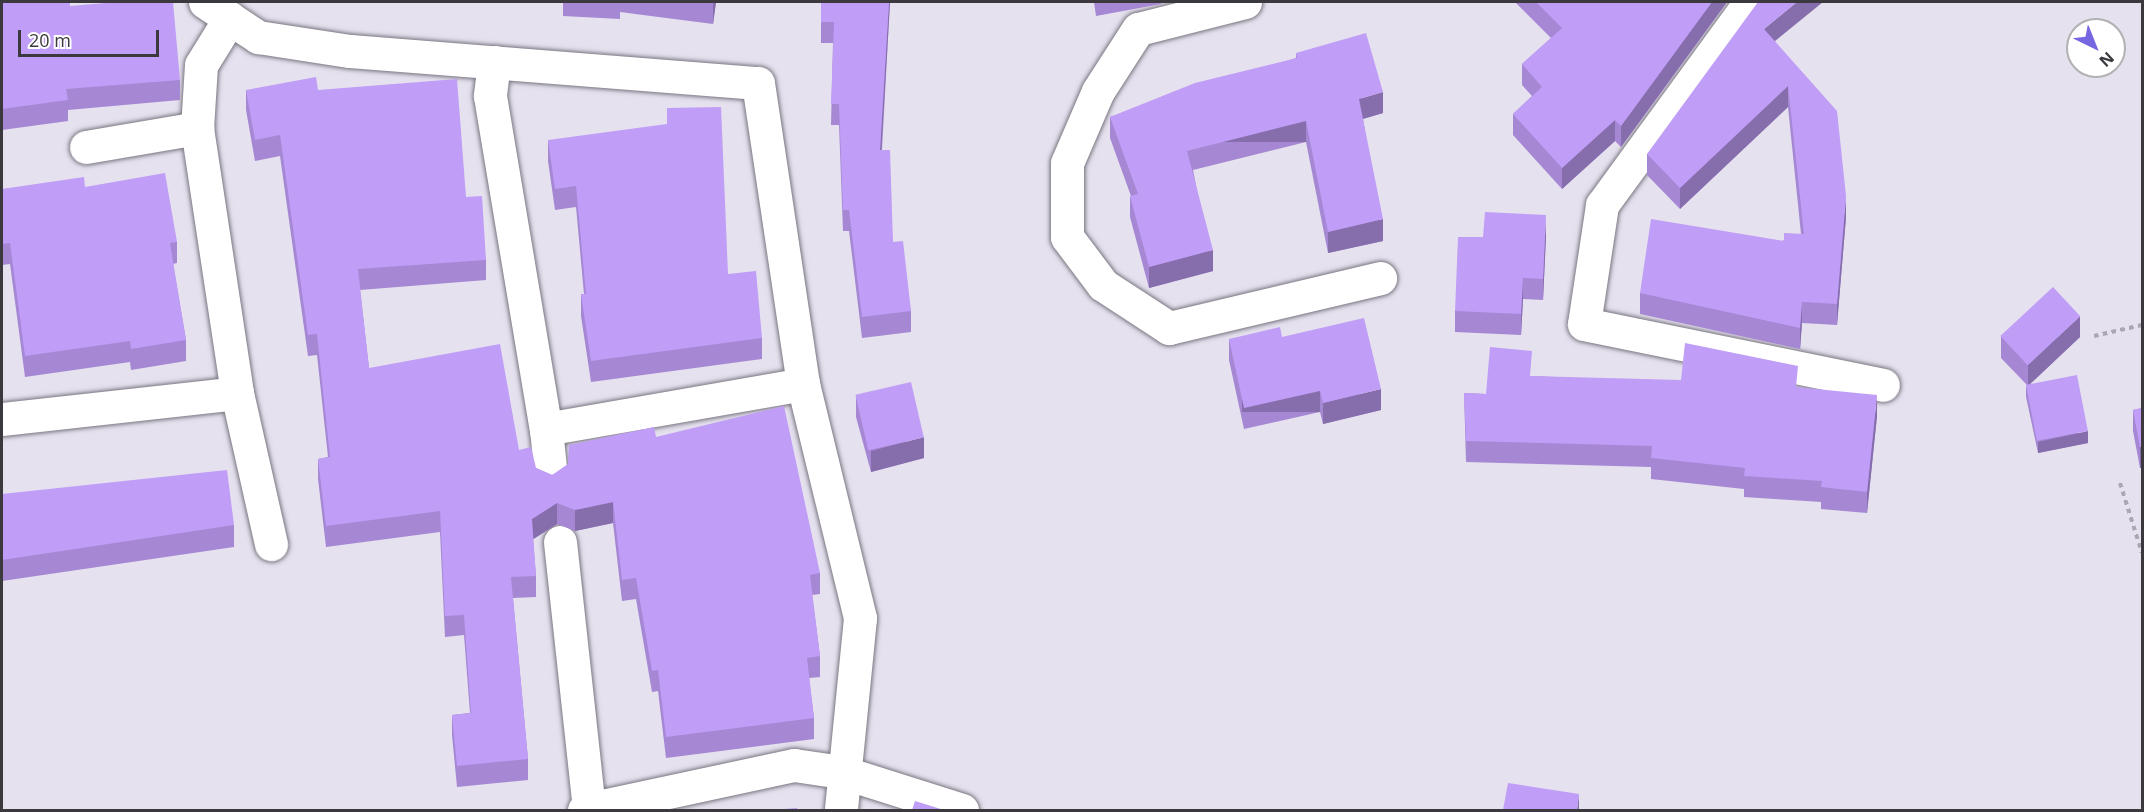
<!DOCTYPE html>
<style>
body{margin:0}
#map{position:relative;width:2144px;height:812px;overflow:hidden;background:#e5e1ee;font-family:"Open Sans",sans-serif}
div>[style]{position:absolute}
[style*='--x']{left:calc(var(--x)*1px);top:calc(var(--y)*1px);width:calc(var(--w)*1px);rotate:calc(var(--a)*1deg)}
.path>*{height:4px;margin-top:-2px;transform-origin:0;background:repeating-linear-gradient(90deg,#aaa7b1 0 4.5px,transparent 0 9px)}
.roads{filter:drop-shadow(0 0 2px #7a7681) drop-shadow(0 0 2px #7a7681)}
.street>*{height:33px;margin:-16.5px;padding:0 16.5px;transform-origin:16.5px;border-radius:16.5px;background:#fff}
.wall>*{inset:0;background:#a587d4}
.shaded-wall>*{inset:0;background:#866eac;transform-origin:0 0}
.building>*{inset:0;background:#c09df6;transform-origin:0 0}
span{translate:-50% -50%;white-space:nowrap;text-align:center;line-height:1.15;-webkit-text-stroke:5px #fff;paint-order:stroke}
.frame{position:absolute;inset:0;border:3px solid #3b393e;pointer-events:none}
.north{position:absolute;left:2066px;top:18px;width:60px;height:60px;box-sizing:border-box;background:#fff;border:2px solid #b1b0b2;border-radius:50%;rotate:137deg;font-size:16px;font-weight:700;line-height:24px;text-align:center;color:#3b393e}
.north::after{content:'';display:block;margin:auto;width:21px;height:27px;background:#7666e1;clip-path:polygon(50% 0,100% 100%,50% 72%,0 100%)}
.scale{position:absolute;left:18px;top:30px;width:141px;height:27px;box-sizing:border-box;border:3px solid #3b393e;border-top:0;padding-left:8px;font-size:18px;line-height:21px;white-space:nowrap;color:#3b393e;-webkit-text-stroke:4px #fff;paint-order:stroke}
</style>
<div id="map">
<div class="path">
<div style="--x:2094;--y:336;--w:49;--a:-12.9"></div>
<div style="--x:2120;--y:483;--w:73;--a:72.6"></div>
</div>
<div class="roads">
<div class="street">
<div style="--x:205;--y:2;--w:64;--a:33.4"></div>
<div style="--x:258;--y:37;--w:93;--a:8.7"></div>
<div style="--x:350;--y:51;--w:409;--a:4.5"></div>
<div style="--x:758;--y:83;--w:304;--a:81.5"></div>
<div style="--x:803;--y:384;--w:241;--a:76.3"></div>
<div style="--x:860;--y:618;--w:193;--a:95.7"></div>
<div style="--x:1245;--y:2;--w:110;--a:165.8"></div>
<div style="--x:1138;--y:29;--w:74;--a:122.8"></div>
<div style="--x:1098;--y:91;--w:78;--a:113.3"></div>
<div style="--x:1067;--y:163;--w:74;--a:90"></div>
<div style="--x:1067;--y:237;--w:60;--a:53.1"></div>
<div style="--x:1103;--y:285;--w:79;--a:33.1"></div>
<div style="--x:1169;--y:328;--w:217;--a:-13.3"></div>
<div style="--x:1750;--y:2;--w:251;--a:126.1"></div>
<div style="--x:1602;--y:205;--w:120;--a:98.6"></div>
<div style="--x:1584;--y:324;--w:305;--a:11.5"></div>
<div style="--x:230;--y:18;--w:55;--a:121.7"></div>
<div style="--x:201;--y:65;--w:63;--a:93.6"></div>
<div style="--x:197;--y:128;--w:268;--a:81.4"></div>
<div style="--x:237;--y:393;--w:155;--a:77.3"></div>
<div style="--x:494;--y:62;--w:34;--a:97"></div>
<div style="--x:490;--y:96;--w:338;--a:80.5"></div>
<div style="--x:546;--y:429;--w:261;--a:-9.9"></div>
<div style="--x:86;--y:147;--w:113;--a:-9.7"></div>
<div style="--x:2;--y:419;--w:236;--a:-6.3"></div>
<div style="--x:546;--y:429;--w:48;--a:84.1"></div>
<div style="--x:560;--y:542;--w:269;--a:83.8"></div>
<div style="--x:584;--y:810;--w:215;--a:-12.1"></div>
<div style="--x:794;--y:765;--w:49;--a:8.3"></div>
<div style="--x:842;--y:772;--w:126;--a:17.6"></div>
</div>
</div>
<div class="wall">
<div style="clip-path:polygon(2px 2px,70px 6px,180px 80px,180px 100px,68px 110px,68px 121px,2px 130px)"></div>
<div style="clip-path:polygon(563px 2px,716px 2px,713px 24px,620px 12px,620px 19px,563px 16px)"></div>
<div style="clip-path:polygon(821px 2px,890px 2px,882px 150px,893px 242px,911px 311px,911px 332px,862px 338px,849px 231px,843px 231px,839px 125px,831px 125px,833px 43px,821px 43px)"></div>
<div style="clip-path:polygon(1094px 2px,1161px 2px,1161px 4px,1096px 16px)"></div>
<div style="clip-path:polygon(1515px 2px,1727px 2px,1621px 147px,1615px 141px,1562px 189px,1513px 135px,1513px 114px,1532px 96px,1522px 85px,1522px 64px,1551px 38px)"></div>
<div style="clip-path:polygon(1775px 41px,1846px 217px,1837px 325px,1802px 323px,1800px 349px,1640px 314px,1640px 293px,1801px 234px,1788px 107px,1680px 209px,1647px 175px,1647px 154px)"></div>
<div style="clip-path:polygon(1296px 53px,1383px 113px,1363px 119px,1383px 241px,1328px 253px,1306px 142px,1193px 170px,1213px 271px,1149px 288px,1130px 217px,1130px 196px,1131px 196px,1110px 138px,1110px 117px,1296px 58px)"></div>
<div style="clip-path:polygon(246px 90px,318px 90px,466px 197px,486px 260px,486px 280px,360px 290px,369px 368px,519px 450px,536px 468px,552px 475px,656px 437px,820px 573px,820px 594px,812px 595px,820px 656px,820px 677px,809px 678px,814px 718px,814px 739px,666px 758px,658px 691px,652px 692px,636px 599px,622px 601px,613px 523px,575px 531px,557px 524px,533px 539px,536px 576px,536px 597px,513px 598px,528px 759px,528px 780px,457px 787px,452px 735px,452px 715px,470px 713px,464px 635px,445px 637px,440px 532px,326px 547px,318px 479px,318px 459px,328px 457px,317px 355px,308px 356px,280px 156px,255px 161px,246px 110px)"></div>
<div style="clip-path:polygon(548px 140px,728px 274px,762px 338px,762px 359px,591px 382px,581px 316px,581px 294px,584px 294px,576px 207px,555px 210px,548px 161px)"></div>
<div style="clip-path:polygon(85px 187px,177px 242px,177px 263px,173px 264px,186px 340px,186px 361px,131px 370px,130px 362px,25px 377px,10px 264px,2px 265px,2px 189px)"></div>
<div style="clip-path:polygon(1546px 236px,1543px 300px,1523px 299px,1521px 335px,1455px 332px,1455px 311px,1483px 237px)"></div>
<div style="clip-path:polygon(1282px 337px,1381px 410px,1323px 424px,1320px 412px,1244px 429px,1229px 360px,1229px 339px)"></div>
<div style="clip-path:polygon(2001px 337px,2080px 337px,2029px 385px,2088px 443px,2038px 453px,2026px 397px,2026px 385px,2027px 385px,2001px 358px)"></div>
<div style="clip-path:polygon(1532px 376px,1798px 388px,1877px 416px,1867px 513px,1821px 509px,1821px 502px,1744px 497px,1744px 489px,1651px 479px,1651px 467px,1466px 462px,1464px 393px,1486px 394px)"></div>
<div style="clip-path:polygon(856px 396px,924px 458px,871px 472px,856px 417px)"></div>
<div style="clip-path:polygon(2142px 408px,2140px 468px,2133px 431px,2133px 410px)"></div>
<div style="clip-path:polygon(2px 494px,234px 525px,234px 547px,2px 581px)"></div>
</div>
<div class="shaded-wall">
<div style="clip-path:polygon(713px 2px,716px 2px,713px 24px)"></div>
<div style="clip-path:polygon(889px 2px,890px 2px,880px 171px,880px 150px)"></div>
<div style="clip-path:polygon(1712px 2px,1727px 2px,1621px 147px,1621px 126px)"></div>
<div style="clip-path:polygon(1797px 2px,1823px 2px,1764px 50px,1764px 29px)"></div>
<div style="clip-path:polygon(1788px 86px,1788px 107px,1680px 209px,1680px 188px)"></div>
<div style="clip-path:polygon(1383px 92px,1383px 113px,1359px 120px,1359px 99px)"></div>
<div style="clip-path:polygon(1615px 120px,1615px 141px,1562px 189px,1562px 168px)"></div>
<div style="left:1306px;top:121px;width:21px;height:123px;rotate:90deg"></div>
<div style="clip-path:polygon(1846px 196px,1846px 217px,1837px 325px,1837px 304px)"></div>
<div style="clip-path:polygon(1546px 215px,1546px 236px,1543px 300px,1543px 279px)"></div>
<div style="clip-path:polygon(1383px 219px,1383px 241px,1328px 253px,1328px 232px)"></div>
<div style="clip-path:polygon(1213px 250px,1213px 271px,1149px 288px,1149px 267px)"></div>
<div style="clip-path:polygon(1523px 278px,1523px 299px,1521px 335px,1521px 314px)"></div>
<div style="clip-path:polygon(1802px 302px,1802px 323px,1800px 349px,1800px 328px)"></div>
<div style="clip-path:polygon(2080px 316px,2080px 337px,2028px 386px,2028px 365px)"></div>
<div style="clip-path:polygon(1381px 389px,1381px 410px,1323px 424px,1323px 403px)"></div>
<div style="left:1320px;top:391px;width:21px;height:78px;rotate:90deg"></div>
<div style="clip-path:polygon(1877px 395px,1877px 416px,1867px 513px,1867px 492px)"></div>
<div style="clip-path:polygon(2088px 431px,2088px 443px,2038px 453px,2038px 442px)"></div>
<div style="clip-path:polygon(924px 437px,924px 458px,871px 472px,871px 451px)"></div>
<div style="left:2140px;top:447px;width:2px;height:21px"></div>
<div style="clip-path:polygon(613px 502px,613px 523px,575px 531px,575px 510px)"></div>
<div style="clip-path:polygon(557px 503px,557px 524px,532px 540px,532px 519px)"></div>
<div style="clip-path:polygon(1579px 794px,1579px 810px,1577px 810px)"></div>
</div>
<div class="building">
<div style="clip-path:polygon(2px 2px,70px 2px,70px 6px,118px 2px,173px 2px,180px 80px,66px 89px,68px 100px,2px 109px)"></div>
<div style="clip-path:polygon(821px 2px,889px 2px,880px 150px,890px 150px,893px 242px,903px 241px,911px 311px,862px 317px,849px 210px,843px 210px,839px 104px,831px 104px,834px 22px,821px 22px)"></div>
<div style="clip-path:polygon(1536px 2px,1712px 2px,1621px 126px,1615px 120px,1562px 168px,1513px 114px,1542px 87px,1522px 64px,1562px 28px)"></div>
<div style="clip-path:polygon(1758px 2px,1797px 2px,1764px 29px,1837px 111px,1846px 196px,1837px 304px,1802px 302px,1800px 328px,1640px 293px,1651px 219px,1784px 241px,1784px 233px,1804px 234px,1788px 86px,1680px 188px,1647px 154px)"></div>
<div style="clip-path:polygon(1366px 33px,1383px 92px,1359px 99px,1383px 219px,1328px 232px,1306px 121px,1187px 151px,1213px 250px,1149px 267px,1130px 196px,1138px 194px,1110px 117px,1195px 83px,1297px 58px,1296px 53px)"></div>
<div style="clip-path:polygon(316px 77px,318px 90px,457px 79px,466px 197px,482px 196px,486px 260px,358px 269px,369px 368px,500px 344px,519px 450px,531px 447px,536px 468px,552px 475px,568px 464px,569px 445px,654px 427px,656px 437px,784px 406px,820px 573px,810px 575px,820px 656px,807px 658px,814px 718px,666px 737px,658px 670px,652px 671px,636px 578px,622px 580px,613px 502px,575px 510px,557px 503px,532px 519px,536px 576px,511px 577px,528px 759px,457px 766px,452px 715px,471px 713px,464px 615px,445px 616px,440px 511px,326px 526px,318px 459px,330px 457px,317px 334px,308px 335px,280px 135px,255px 140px,246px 90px)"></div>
<div style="clip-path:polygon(721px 107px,728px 274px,756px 271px,762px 338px,591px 361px,581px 294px,586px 294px,576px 186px,555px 189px,548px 140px,667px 124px,667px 108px)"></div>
<div style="clip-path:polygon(165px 173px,177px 242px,170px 243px,186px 340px,131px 349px,130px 341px,25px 356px,10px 243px,2px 244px,2px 189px,84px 177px,85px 187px)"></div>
<div style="clip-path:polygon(1485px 212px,1546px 215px,1543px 279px,1523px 278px,1521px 314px,1455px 311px,1458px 237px,1483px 237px)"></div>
<div style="left:2053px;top:287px;width:40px;height:72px;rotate:47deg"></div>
<div style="clip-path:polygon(1364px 318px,1381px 389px,1323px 403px,1320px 391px,1244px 408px,1229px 339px,1280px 327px,1282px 337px)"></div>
<div style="clip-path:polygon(1685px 343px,1798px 366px,1796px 387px,1877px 395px,1867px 492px,1821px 487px,1822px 481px,1744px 476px,1745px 468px,1651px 458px,1652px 446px,1466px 441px,1464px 393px,1486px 394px,1490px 347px,1532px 351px,1530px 376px,1681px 380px)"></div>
<div style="left:2077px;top:375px;width:57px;height:52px;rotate:79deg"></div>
<div style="left:911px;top:382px;width:57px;height:57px;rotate:77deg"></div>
<div style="clip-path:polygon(2142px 408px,2142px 447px,2140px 447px,2133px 410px)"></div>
<div style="clip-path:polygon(227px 470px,234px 525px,2px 560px,2px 494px)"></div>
<div style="clip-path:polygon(1508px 783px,1579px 794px,1577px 810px,1503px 810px)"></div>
<div style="clip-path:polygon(915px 801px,944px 810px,912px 810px)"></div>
<div style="clip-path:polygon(797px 808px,797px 810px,770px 810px)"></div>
</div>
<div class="frame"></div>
<div class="north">N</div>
<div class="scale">20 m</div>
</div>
